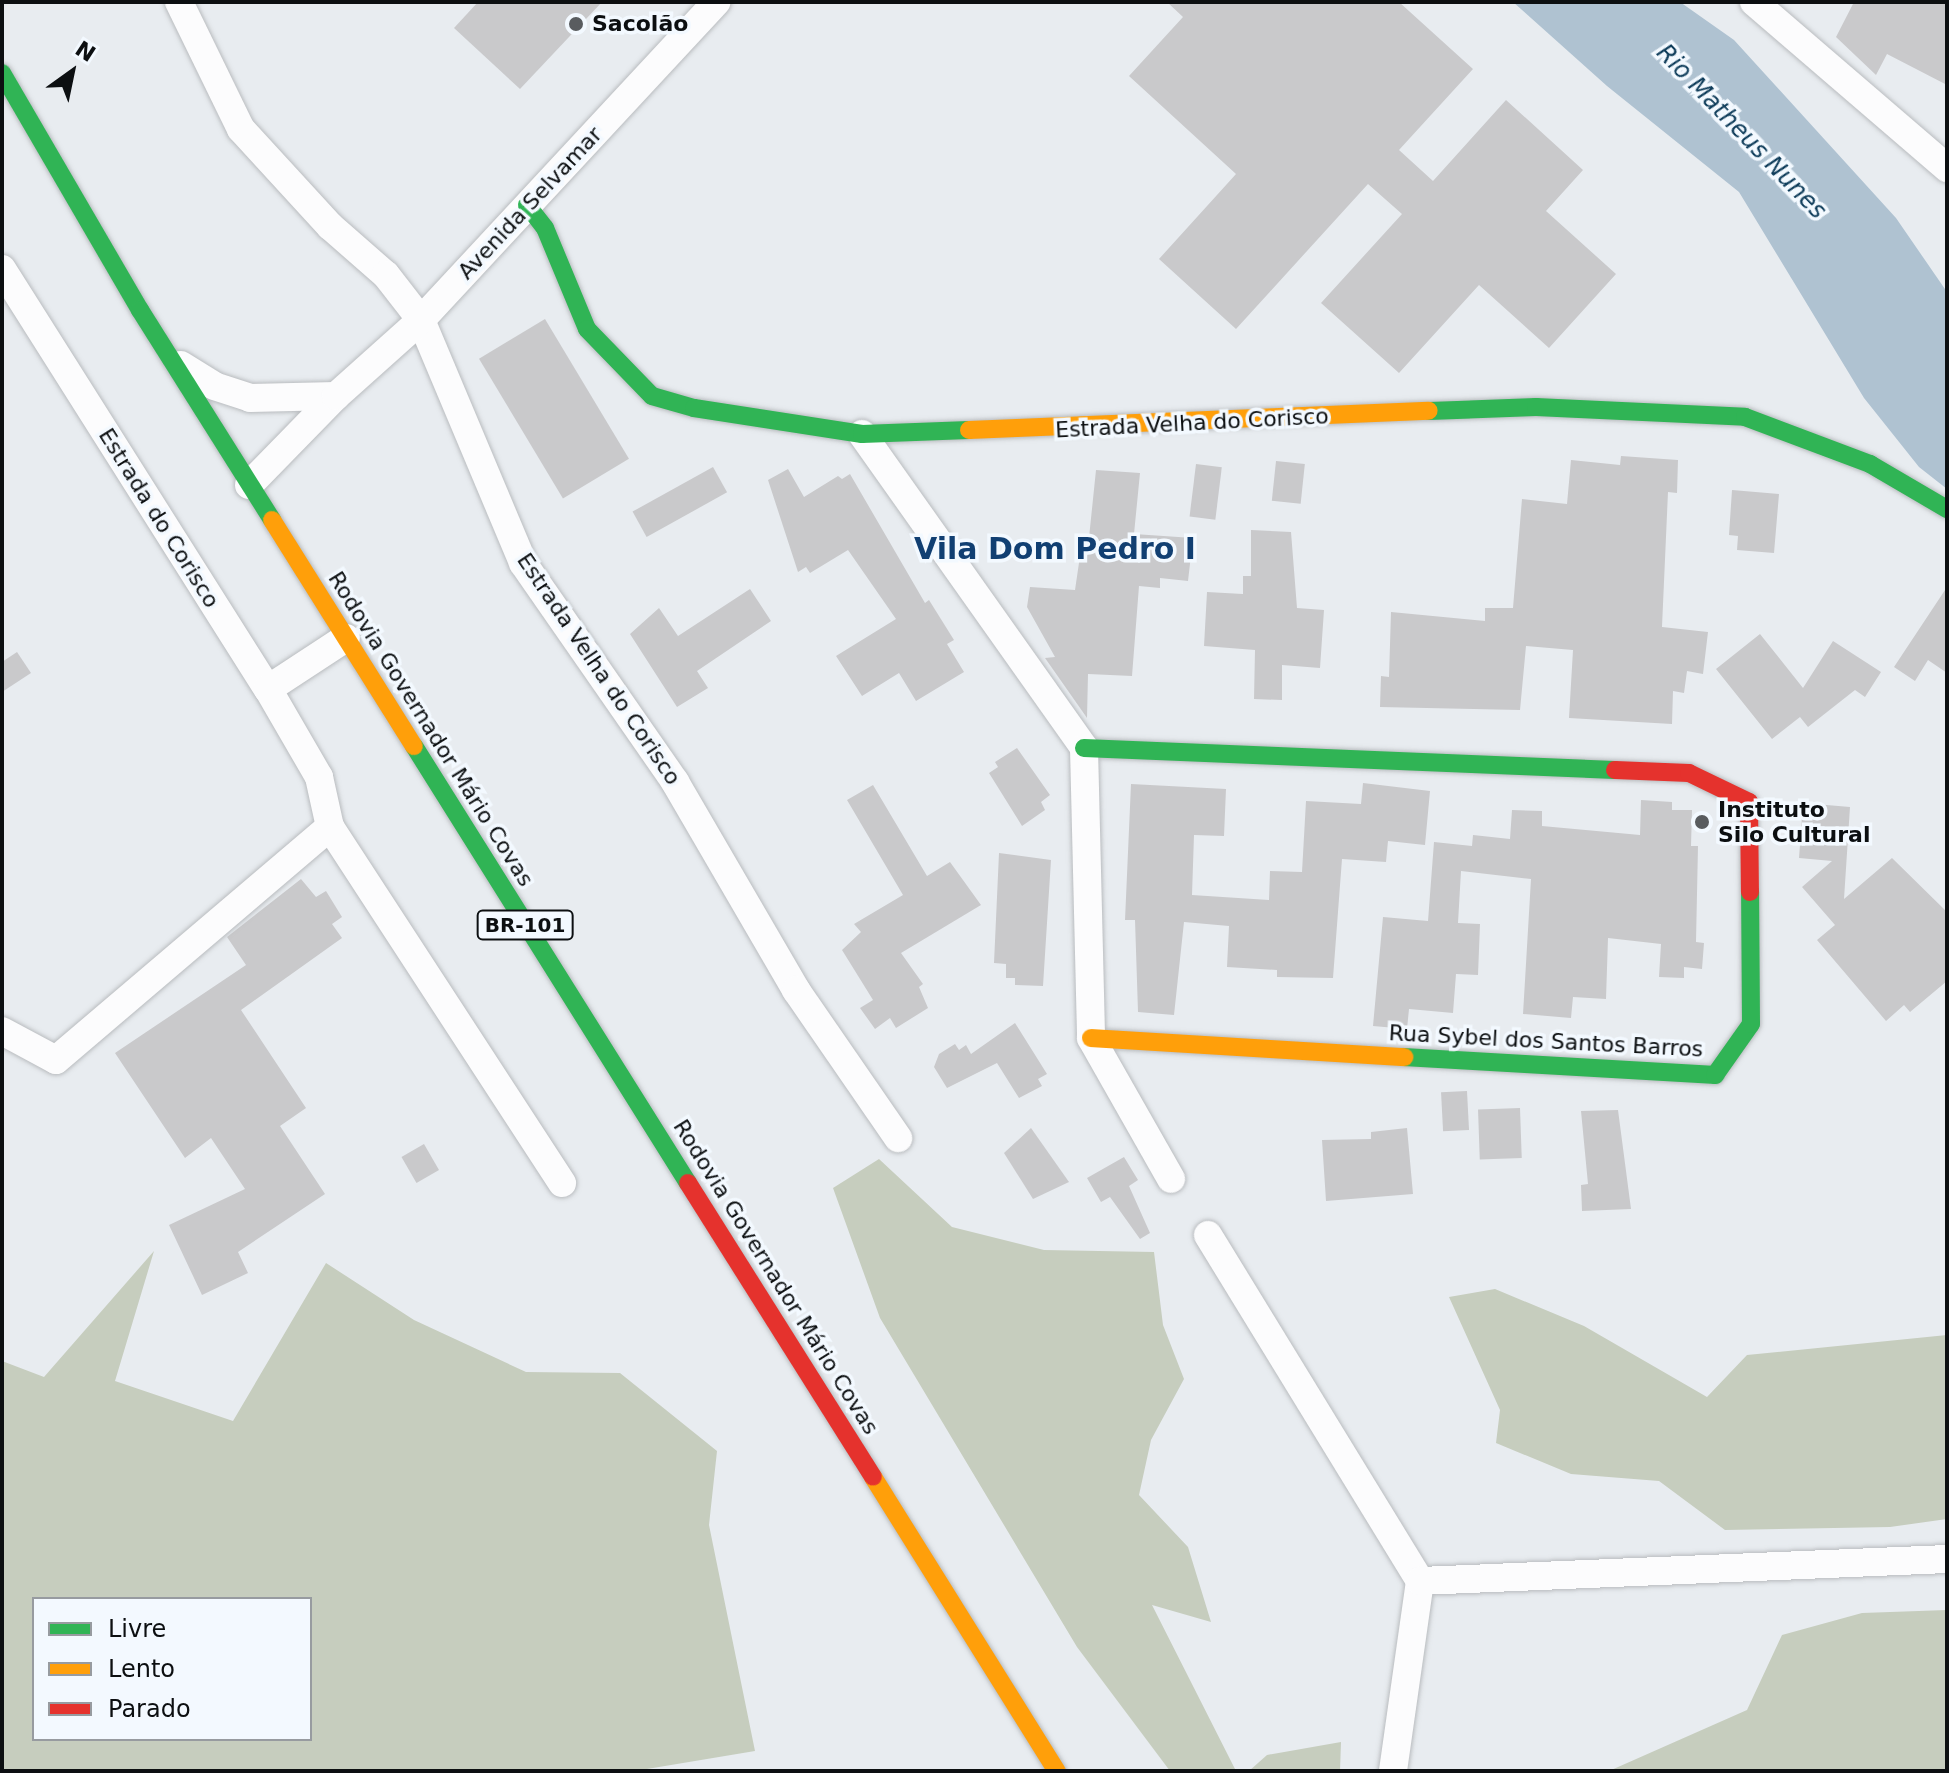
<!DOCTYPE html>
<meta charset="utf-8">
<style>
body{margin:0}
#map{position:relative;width:1949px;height:1773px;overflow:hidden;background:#e8ecf0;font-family:"DejaVu Sans",sans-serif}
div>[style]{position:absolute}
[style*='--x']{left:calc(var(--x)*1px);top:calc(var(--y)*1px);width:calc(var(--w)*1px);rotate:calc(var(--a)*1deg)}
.forest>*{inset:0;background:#c6cdbe}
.water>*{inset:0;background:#afc2d1}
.building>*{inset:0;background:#c9c9cb;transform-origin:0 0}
.roads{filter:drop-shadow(0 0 2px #b9bcbf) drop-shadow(0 0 2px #b9bcbf)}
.street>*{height:28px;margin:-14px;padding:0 14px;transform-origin:14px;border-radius:14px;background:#fcfcfd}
.fast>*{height:18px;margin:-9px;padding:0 9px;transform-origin:9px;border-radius:9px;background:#30b455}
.slow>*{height:18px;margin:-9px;padding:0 9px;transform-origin:9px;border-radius:9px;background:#ff9f0a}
.jam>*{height:18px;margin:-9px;padding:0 9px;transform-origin:9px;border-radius:9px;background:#e5322d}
.dots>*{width:22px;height:22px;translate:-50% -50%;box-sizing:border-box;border:4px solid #f3f9ff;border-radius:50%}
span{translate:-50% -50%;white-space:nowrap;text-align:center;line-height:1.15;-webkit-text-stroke:7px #f3f9ff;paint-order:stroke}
.shield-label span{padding:2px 6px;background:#f3f9ff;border:2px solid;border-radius:6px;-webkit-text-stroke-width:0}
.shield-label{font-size:20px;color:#0c0f11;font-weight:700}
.poi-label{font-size:22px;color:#0c0f11;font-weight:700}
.left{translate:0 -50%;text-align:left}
.street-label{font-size:22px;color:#0c0f11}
.water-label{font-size:24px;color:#0d3b59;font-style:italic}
.district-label{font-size:30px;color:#113f72;font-weight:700}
.frame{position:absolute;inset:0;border:4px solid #0c0f11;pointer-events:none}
.legend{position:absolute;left:32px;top:1597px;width:280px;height:144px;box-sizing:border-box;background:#f3f9ff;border:2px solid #979ba0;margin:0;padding:10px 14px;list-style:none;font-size:24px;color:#0c0f11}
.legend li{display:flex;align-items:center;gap:16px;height:40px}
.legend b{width:40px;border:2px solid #979ba0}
.north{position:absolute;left:32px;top:32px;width:80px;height:80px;-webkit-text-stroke:6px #f3f9ff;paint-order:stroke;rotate:33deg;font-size:22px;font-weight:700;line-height:32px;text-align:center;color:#0c0f11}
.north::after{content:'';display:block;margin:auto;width:28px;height:36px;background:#0c0f11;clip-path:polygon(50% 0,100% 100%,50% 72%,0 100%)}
</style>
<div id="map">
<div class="forest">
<div style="clip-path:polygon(879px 1159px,952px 1227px,1044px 1250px,1154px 1252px,1163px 1325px,1184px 1379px,1151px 1440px,1139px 1495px,1188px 1547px,1211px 1622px,1152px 1605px,1236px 1771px,1170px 1771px,1077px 1647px,880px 1318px,833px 1188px)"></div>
<div style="clip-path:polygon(evenodd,154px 1251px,115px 1381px,233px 1421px,326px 1263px,414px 1320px,526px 1372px,620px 1373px,717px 1451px,709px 1525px,755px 1751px,635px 1771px,2px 1771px,2px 1361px,44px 1377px,154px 1251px,34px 1599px,310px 1599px,310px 1739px,34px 1739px,34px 1599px)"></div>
<div style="clip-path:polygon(1495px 1289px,1584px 1326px,1707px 1397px,1747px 1355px,1947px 1335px,1947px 1519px,1890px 1527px,1725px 1530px,1659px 1481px,1571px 1474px,1496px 1443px,1500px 1410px,1449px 1297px)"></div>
<div style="clip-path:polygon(1947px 1610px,1947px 1771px,1609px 1771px,1747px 1710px,1782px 1635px,1862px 1613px)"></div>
<div style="clip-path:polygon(1341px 1742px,1340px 1771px,1249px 1771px,1267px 1755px)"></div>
</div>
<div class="water">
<div style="clip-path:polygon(1513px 2px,1680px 2px,1734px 40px,1896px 218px,1947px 292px,1947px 489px,1919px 467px,1864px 398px,1739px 192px,1607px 86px)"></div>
</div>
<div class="building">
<div style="clip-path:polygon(478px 2px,602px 2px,520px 89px,454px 28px)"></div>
<div style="clip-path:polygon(1167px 2px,1399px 2px,1473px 69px,1399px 150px,1433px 181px,1506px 100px,1583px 170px,1546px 211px,1616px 274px,1549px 348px,1479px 285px,1399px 373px,1321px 303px,1402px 214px,1368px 184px,1236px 329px,1159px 259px,1236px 174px,1129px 76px,1183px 17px)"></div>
<div style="clip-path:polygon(1854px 2px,1947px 2px,1947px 85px,1887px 54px,1876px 75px,1836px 37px)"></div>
<div style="left:545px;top:319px;width:163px;height:77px;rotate:59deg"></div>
<div style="clip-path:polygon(1621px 456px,1678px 460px,1677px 493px,1668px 492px,1662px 627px,1708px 632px,1703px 674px,1687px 671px,1684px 693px,1673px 691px,1672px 724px,1569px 718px,1573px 650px,1526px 646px,1520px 710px,1380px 707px,1381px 676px,1389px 677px,1391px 612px,1485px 621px,1485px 608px,1513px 608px,1522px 499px,1567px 504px,1571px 460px,1620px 465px)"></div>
<div style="left:1276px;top:461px;width:29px;height:40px;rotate:6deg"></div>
<div style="left:1196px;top:464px;width:26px;height:53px;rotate:7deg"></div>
<div style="left:713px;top:467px;width:29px;height:92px;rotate:61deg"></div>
<div style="clip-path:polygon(788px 469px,804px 497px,838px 476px,842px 479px,850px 474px,925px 603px,929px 600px,954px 640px,947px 644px,964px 672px,916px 701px,899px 673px,862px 696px,836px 656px,896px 619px,848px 550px,810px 573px,806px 567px,798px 572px,768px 480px)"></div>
<div style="clip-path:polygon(1096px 470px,1140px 473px,1134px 534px,1193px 538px,1188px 581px,1160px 578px,1160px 588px,1139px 586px,1132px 676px,1088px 674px,1087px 718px,1045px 658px,1055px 657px,1027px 607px,1030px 587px,1075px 590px,1080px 556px,1087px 557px)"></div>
<div style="clip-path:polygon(1732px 490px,1779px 494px,1774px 553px,1737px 550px,1738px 536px,1729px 535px)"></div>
<div style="clip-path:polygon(1251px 530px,1291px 532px,1297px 608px,1324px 610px,1320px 668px,1282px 665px,1282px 700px,1254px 699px,1255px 650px,1204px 646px,1207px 592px,1243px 594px,1243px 576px,1251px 576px)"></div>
<div style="clip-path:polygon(1947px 587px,1947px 673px,1928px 660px,1915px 681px,1894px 667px)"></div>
<div style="clip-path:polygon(750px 589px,771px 621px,697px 671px,708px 688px,677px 707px,630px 634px,659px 608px,678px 636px)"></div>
<div style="clip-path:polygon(1760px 634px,1803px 688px,1833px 641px,1881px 672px,1865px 697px,1855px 690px,1808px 727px,1800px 717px,1772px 739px,1716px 669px)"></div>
<div style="clip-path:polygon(17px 652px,31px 673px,2px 692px,2px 662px)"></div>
<div style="clip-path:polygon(1017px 748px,1050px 795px,1041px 802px,1045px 810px,1022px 826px,989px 773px,998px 767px,995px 762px)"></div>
<div style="clip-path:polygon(1363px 783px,1430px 791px,1425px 845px,1388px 841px,1386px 862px,1342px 859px,1333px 978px,1277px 977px,1277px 970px,1227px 967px,1229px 926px,1184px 922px,1174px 1015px,1138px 1012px,1135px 920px,1125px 920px,1131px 784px,1226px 789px,1224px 836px,1194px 835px,1192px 895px,1269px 900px,1270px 871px,1302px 872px,1306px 801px,1361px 804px)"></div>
<div style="clip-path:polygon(873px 785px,927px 876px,950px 862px,981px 905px,901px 953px,923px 984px,919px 987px,928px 1008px,896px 1028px,890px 1018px,875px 1029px,860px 1008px,873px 1000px,842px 950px,861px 932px,854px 924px,903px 895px,847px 800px)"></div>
<div style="clip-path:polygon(1641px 800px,1672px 802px,1672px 810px,1692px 810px,1691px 846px,1698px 846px,1696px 942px,1704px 943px,1702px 969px,1684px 967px,1684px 978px,1659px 977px,1661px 944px,1608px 938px,1606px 999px,1573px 997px,1571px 1018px,1523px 1014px,1531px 879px,1461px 871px,1458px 923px,1480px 924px,1478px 975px,1456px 974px,1453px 1013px,1409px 1009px,1407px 1029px,1373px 1026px,1383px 917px,1428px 921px,1434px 842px,1472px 846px,1473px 835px,1510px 839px,1512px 810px,1542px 811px,1542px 826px,1640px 835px)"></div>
<div style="clip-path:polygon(1803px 803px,1850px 807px,1844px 899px,1892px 858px,1947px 912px,1947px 981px,1910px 1012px,1904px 1005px,1886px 1021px,1817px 940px,1835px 925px,1802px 887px,1832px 861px,1799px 858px)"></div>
<div style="clip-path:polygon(999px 853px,1051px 860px,1043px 986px,1015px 985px,1015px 978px,1006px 978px,1006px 964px,994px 963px)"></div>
<div style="clip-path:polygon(301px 879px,316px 897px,326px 891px,342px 917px,332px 924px,342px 938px,241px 1010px,306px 1108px,280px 1126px,325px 1194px,238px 1252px,248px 1273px,202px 1295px,169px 1225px,245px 1189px,211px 1138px,185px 1158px,115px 1053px,246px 965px,227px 937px)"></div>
<div style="clip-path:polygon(1015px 1023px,1047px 1074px,1038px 1079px,1042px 1086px,1019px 1098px,997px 1063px,947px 1088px,934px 1067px,939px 1054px,955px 1044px,959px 1050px,966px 1045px,971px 1054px)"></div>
<div style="left:1467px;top:1091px;width:39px;height:26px;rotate:87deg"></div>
<div style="left:1520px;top:1108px;width:50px;height:42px;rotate:88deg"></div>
<div style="clip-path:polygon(1618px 1110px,1631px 1209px,1582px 1211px,1581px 1185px,1588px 1184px,1581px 1111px)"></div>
<div style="clip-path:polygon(1031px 1128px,1069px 1182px,1033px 1199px,1004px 1153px)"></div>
<div style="clip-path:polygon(1407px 1128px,1413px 1194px,1326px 1201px,1322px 1140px,1371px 1139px,1371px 1132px)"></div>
<div style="left:424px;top:1144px;width:30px;height:26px;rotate:60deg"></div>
<div style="clip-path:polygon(1124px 1157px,1138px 1180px,1129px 1186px,1150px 1233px,1140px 1239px,1110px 1197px,1101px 1202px,1087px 1178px)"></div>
</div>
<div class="roads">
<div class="street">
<div style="--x:179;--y:2;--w:141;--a:64"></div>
<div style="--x:241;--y:129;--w:132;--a:47.5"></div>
<div style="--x:330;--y:226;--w:74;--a:41.2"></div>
<div style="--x:386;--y:275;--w:57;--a:52.1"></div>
<div style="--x:421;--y:320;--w:264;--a:67.2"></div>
<div style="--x:523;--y:563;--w:267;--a:55.2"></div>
<div style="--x:675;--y:782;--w:241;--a:59.8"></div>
<div style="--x:796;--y:990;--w:180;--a:55.4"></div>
<div style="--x:1754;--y:2;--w:255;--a:40.7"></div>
<div style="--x:2;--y:269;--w:497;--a:57.7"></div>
<div style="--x:268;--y:689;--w:93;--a:-33.2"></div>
<div style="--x:181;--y:365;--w:39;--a:32"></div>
<div style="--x:214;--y:386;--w:38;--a:18"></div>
<div style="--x:250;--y:398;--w:86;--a:-1.3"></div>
<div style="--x:862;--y:434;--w:385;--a:54.7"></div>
<div style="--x:1084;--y:748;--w:290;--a:88.6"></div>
<div style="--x:1091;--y:1038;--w:162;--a:60.4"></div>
<div style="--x:249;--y:485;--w:124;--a:-45.7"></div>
<div style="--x:336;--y:396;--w:114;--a:-41.8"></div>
<div style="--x:421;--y:320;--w:434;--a:-47.1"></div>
<div style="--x:268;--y:689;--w:102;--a:59.9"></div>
<div style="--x:319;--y:777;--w:51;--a:77.6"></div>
<div style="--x:330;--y:827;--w:425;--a:56.9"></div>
<div style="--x:2;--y:1031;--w:61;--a:28.2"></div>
<div style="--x:56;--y:1060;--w:360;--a:-40.4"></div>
<div style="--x:1208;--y:1235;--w:406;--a:58.5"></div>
<div style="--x:1420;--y:1581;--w:192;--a:98.1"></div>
<div style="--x:1420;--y:1581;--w:527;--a:-2.39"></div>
</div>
<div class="fast">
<div style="--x:2;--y:73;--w:274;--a:59.8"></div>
<div style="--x:140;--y:310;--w:248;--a:57.8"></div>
<div style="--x:527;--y:205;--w:29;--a:52"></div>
<div style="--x:545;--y:228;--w:109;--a:67.4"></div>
<div style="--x:587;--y:329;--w:93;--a:45.9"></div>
<div style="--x:652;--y:396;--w:44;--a:15.9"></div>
<div style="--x:694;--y:408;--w:170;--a:8.8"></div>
<div style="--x:862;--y:434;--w:107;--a:-2.1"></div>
<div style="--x:1429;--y:411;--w:107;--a:-2.1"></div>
<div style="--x:1536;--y:407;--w:209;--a:2.7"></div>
<div style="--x:1745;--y:417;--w:134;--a:20.6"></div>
<div style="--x:1870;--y:464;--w:89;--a:30.3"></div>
<div style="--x:414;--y:746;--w:516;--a:57.91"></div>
<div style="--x:1084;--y:748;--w:531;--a:2.37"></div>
<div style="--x:1404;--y:1057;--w:312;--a:3.3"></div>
<div style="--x:1715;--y:1075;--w:62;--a:-54.8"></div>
<div style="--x:1751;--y:1024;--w:132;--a:-90.4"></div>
</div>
<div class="slow">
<div style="--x:969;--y:430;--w:460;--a:-2.4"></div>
<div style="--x:272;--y:520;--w:267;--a:57.9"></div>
<div style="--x:1091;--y:1038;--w:314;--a:3.5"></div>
<div style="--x:873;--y:1477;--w:347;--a:58"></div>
</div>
<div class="jam">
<div style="--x:1615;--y:770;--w:74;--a:2.3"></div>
<div style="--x:1689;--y:773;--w:67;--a:25.8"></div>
<div style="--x:1749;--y:802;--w:90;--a:89.4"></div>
<div style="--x:688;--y:1183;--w:347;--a:57.8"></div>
</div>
</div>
<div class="dots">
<div style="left:576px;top:24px;background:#595c5f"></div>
<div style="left:1702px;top:822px;background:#595c5f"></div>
</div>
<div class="shield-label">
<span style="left:525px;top:925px">BR-101</span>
</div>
<div class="poi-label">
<span class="left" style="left:592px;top:24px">Sacolão</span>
<span class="left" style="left:1718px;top:822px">Instituto<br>Silo Cultural</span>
</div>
<div class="street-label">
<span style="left:530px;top:203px;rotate:-47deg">Avenida Selvamar</span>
<span style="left:1192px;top:423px;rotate:-3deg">Estrada Velha do Corisco</span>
<span style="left:159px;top:518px;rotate:58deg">Estrada do Corisco</span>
<span style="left:599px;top:669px;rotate:56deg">Estrada Velha do Corisco</span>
<span style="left:431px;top:729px;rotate:58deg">Rodovia Governador Mário Covas</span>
<span style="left:1546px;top:1041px;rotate:3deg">Rua Sybel dos Santos Barros</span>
<span style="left:776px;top:1277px;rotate:58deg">Rodovia Governador Mário Covas</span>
</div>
<div class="water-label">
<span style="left:1741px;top:132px;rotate:46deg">Rio Matheus Nunes</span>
</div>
<div class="district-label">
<span style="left:1055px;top:549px">Vila Dom Pedro I</span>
</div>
<div class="frame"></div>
<ul class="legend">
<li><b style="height:10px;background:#30b455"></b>Livre</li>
<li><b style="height:10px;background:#ff9f0a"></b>Lento</li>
<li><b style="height:10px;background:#e5322d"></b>Parado</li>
</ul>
<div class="north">N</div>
</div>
